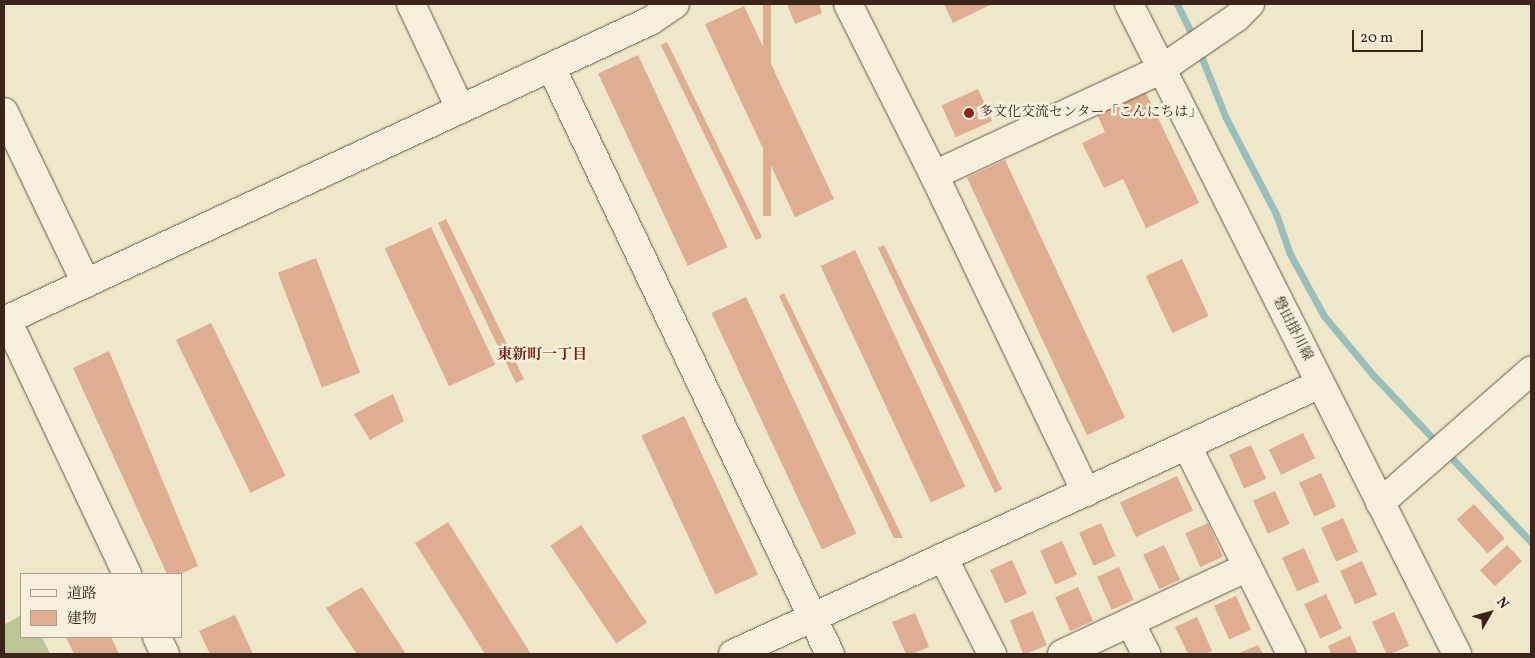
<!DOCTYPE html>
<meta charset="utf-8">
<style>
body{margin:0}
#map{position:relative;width:1535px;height:658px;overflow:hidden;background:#efe7c9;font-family:Vollkorn,"Noto Serif JP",serif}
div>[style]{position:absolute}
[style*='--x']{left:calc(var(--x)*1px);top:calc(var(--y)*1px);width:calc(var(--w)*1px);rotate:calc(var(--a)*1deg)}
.green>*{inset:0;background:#bbc595}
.stream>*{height:7px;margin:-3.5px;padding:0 3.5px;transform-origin:3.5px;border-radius:3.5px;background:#9abfba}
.building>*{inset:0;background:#dfad92;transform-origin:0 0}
.roads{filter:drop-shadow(0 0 1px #685646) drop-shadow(0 0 1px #685646)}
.street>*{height:28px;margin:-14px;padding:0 14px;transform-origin:14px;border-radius:14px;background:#f5efdc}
.secondary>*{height:28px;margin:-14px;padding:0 14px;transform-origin:14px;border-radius:14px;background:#f5efdc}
.dots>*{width:14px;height:14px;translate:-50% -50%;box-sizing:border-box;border:2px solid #f5efdc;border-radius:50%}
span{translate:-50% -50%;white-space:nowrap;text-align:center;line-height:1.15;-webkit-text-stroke:5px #f5efdc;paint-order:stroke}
.poi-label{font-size:14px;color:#3b251b}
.left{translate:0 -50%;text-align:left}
.street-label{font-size:14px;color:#3b251b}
.neighbourhood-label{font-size:15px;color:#7a1f14;font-weight:700}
.frame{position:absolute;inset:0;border:5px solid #3b251b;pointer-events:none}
.legend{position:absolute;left:20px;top:573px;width:162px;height:65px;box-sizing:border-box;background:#f5efdc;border:1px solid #ab9e8f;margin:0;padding:6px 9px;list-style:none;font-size:15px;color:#3b251b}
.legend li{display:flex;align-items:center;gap:10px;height:25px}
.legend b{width:25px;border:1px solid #ab9e8f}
.north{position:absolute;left:1465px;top:588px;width:50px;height:50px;-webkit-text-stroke:4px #f5efdc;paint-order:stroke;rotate:52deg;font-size:14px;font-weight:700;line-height:20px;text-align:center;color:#3b251b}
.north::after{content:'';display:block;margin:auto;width:18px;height:22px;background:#3b251b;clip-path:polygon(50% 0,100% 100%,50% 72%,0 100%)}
.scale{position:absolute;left:1352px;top:30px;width:71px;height:22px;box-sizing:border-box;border:2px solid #3b251b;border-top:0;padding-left:6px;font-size:15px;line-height:18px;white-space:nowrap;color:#3b251b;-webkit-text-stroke:4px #f5efdc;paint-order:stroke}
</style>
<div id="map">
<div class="green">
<div style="clip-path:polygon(21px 615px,21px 637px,42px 637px,50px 654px,4px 654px,4px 625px)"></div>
</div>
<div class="stream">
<div style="--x:1177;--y:4;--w:39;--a:64"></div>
<div style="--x:1199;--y:51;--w:72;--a:68.1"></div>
<div style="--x:1226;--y:118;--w:108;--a:62.5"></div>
<div style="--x:1276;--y:214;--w:42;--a:70.7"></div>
<div style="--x:1290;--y:254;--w:71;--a:61.3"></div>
<div style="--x:1324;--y:316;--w:78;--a:50.2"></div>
<div style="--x:1374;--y:376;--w:93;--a:46.7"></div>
<div style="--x:1445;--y:451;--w:125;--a:46.6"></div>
</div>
<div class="building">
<div style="left:763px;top:4px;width:8px;height:212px"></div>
<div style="clip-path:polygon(787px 4px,819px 4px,822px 13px,795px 24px)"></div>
<div style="clip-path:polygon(944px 4px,989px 4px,990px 5px,953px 23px)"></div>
<div style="left:744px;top:6px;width:213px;height:43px;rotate:65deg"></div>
<div style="left:667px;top:42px;width:217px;height:7px;rotate:64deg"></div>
<div style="left:638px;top:55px;width:212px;height:44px;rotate:65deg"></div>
<div style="left:978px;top:89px;width:35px;height:40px;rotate:66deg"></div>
<div style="clip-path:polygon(1145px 91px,1199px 203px,1146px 228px,1123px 179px,1104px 188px,1082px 143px,1105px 132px,1097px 114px)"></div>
<div style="left:1005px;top:160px;width:284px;height:42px;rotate:65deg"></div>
<div style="left:446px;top:219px;width:178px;height:9px;rotate:64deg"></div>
<div style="left:431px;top:227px;width:152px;height:51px;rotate:65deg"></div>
<div style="clip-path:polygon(884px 245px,1002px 489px,995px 493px,878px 248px)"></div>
<div style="left:855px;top:250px;width:261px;height:38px;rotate:65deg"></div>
<div style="left:316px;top:258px;width:123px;height:41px;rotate:69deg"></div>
<div style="left:1182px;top:259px;width:63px;height:40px;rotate:65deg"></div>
<div style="clip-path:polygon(784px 293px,903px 538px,894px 538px,779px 296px)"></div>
<div style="left:746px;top:297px;width:261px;height:38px;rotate:65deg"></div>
<div style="left:211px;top:323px;width:170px;height:39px;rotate:64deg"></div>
<div style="clip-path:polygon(109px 351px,198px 566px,180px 574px,167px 574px,73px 368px)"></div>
<div style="clip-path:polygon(393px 394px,404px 421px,370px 440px,354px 414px)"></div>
<div style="left:684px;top:416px;width:175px;height:47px;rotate:65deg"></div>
<div style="left:1303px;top:433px;width:28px;height:38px;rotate:64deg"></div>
<div style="left:1251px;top:445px;width:37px;height:24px;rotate:66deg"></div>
<div style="left:1321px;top:473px;width:37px;height:24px;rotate:66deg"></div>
<div style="left:1177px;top:476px;width:38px;height:63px;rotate:65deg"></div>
<div style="left:1275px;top:491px;width:36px;height:24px;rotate:66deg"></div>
<div style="left:1474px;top:504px;width:46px;height:23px;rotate:48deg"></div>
<div style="left:1343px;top:518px;width:37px;height:24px;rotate:66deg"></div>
<div style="clip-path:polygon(448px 522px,531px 654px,485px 654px,415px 543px)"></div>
<div style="left:1101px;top:523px;width:36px;height:24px;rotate:66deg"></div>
<div style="left:1208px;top:523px;width:37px;height:25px;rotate:66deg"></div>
<div style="left:581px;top:525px;width:118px;height:37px;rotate:56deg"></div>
<div style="left:1062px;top:541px;width:37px;height:24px;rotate:66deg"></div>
<div style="left:1164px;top:545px;width:38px;height:23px;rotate:65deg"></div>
<div style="left:1507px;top:545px;width:22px;height:37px;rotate:47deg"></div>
<div style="left:1304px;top:548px;width:37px;height:24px;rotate:66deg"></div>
<div style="left:1012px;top:560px;width:37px;height:24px;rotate:66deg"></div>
<div style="left:1362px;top:561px;width:37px;height:24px;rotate:66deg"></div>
<div style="left:1119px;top:567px;width:36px;height:24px;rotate:66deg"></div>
<div style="clip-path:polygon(362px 587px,406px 654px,357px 654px,326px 608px)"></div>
<div style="left:1078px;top:587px;width:37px;height:25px;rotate:66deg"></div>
<div style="left:1326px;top:594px;width:38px;height:24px;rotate:65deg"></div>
<div style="left:1236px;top:596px;width:37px;height:24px;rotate:66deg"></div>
<div style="left:1033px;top:611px;width:37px;height:25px;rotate:68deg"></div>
<div style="left:1394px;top:612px;width:37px;height:24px;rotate:66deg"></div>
<div style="clip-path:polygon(915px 613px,929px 647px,912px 654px,906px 654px,892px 622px)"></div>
<div style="clip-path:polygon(235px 615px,253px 654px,210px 654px,199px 631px)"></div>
<div style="clip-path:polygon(1197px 617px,1212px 651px,1206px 654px,1188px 654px,1175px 627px)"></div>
<div style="clip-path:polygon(1350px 636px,1358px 654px,1331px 654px,1328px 646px)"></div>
<div style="clip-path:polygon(66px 637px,111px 637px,119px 654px,74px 654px)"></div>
<div style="clip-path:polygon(1258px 645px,1263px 654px,1237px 654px)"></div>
</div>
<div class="roads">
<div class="street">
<div style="--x:411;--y:4;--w:115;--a:64.8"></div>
<div style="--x:848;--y:4;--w:191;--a:63.3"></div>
<div style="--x:934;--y:175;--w:352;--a:64.4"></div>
<div style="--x:551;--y:67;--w:650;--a:64.58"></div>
<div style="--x:4;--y:112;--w:190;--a:64.4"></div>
<div style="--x:934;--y:175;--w:249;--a:-24.9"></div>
<div style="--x:7;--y:320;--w:281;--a:64.7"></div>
<div style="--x:1187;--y:446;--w:233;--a:63.4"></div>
<div style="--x:1380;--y:503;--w:201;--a:-41.2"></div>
<div style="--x:1130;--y:622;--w:36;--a:63"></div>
<div style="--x:157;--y:637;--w:19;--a:65"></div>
<div style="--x:1062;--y:654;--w:205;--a:-25.1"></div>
</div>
<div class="secondary">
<div style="--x:1129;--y:4;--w:728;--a:63.22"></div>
<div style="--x:1160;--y:70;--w:92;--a:-34.4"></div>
<div style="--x:1236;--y:18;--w:20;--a:-45"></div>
<div style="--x:4;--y:321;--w:712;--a:-24.91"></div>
<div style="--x:650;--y:21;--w:30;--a:-34"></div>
<div style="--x:943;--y:557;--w:109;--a:63.2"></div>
<div style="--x:733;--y:654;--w:646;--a:-24.7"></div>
</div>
</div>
<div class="dots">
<div style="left:969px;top:113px;background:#8f2418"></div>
</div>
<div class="poi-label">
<span class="left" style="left:979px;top:113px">多文化交流センター「こんにちは」</span>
</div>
<div class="street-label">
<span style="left:1292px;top:329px;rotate:63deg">磐田掛川線</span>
</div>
<div class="neighbourhood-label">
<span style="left:542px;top:356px">東新町一丁目</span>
</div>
<div class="frame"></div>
<ul class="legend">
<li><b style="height:6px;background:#f5efdc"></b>道路</li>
<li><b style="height:14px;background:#dfad92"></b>建物</li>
</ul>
<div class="north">N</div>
<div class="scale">20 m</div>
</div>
